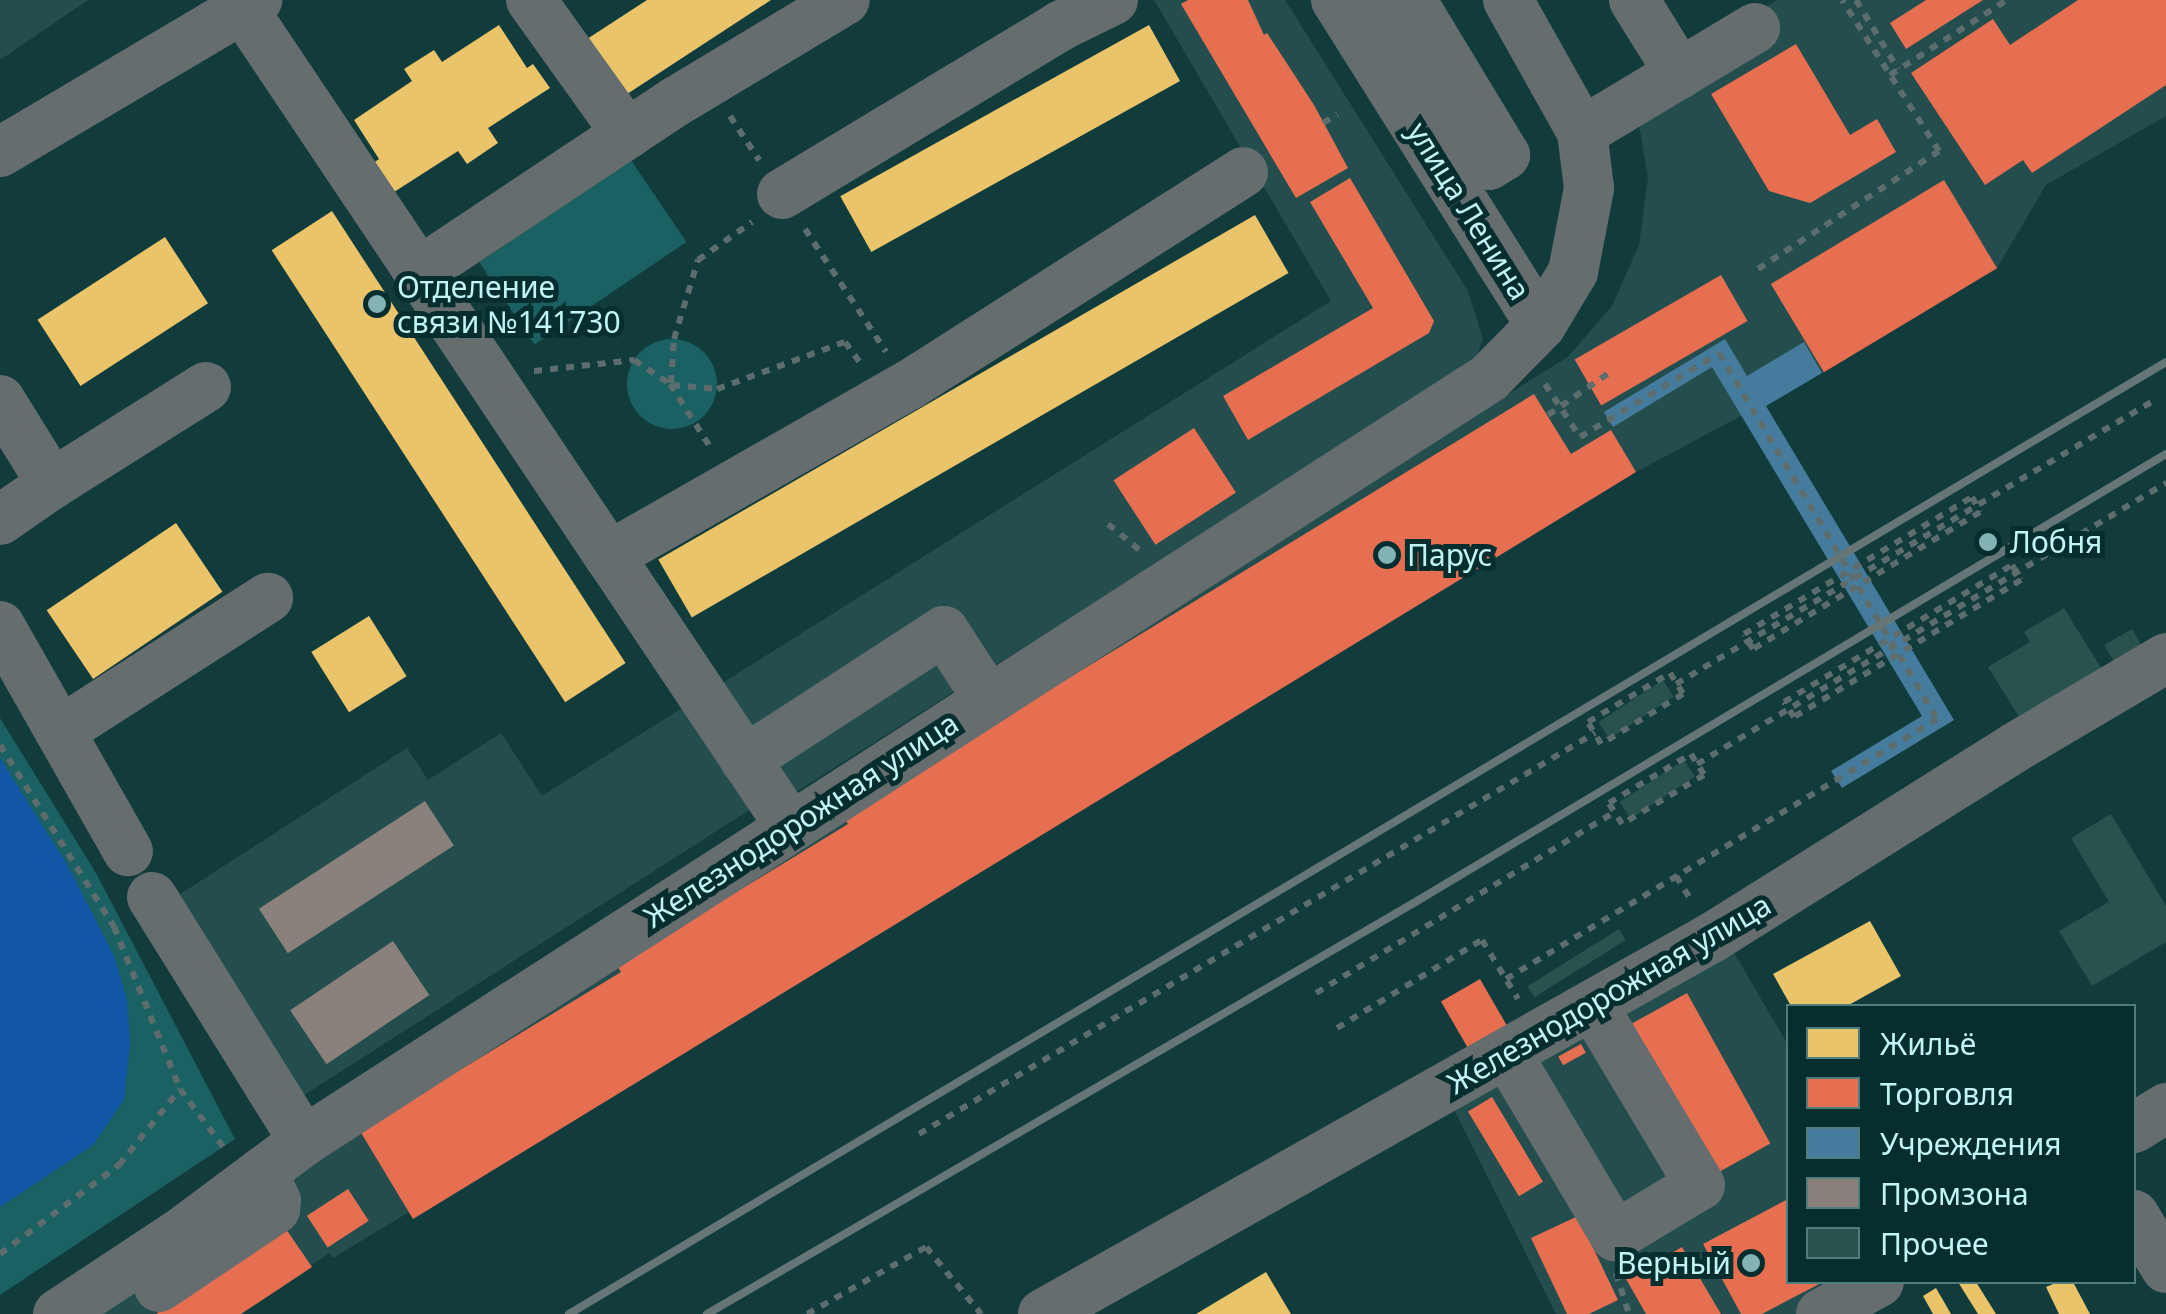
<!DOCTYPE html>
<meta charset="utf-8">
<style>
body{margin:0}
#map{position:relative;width:2166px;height:1314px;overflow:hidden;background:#123b3c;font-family:"Noto Sans",sans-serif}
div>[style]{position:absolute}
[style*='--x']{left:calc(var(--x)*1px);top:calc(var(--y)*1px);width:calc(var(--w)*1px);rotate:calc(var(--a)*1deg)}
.built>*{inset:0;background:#244e4e}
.green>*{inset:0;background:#1b6062;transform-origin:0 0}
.round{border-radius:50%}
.water>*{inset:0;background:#1256a6}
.homes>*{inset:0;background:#e9c46a;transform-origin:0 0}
.shops>*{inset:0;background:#e76f51;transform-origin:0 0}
.public>*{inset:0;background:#457b9d}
.industry>*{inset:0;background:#8a817c;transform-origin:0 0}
.building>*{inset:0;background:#29524e;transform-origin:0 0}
.path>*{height:6px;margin-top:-3px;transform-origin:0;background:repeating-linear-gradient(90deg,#5d6d6e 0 8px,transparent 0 16px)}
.minor>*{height:50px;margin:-25px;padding:0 25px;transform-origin:25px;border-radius:25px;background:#666d6e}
.rail>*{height:8px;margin:-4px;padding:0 4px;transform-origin:4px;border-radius:4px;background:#667677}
.path-bridge>*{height:6px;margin-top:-3px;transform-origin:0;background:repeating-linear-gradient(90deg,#5d6d6e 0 8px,transparent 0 16px)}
.dots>*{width:28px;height:28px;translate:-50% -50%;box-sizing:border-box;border:5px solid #062e2f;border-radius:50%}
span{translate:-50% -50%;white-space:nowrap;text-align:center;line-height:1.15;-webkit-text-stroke:10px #062e2f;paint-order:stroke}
.street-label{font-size:30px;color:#c0f4f5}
.poi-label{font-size:30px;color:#c0f4f5}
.left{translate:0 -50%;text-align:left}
.right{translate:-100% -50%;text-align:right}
.legend{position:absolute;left:1786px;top:1004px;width:350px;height:280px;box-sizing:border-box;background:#062e2f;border:2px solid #507d7e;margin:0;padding:12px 18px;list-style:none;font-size:30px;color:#c0f4f5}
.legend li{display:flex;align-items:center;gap:20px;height:50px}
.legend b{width:50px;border:2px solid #507d7e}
</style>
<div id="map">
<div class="built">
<div style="clip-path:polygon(0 0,88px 0,0 60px)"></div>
<div style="clip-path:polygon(1154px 0,1285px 0,1468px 291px,1483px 339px,1477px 355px,1453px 375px,755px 818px,751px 809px,298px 1099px,171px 900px,407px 748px,428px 780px,501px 733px,542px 796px,1331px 301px)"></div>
<div style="clip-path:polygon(1777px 0,2166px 0,2166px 116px,2046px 185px,1997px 268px,1823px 372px,1636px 472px,413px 1219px,409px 1212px,333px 1258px,329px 1253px,241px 1314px,88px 1314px,826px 818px,1568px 357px,1612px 306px,1639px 245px,1648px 178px,1637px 112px,1638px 83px)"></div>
<div style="clip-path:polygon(1733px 951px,1788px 1045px,1788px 1282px,1861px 1282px,1810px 1314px,1556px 1314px,1452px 1105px)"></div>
</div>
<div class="green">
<div style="left:631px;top:160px;width:99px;height:183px;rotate:56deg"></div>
<div class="round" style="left:627px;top:339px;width:90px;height:90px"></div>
<div style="clip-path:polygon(0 718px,96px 873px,235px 1139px,0 1295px)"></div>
</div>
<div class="water">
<div style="clip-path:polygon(0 758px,68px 866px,114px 956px,127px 1000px,130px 1044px,124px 1100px,93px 1145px,0 1207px)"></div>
</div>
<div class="homes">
<div style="clip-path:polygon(647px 0,771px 0,621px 98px,584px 41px)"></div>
<div style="clip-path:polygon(499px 25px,527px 68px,533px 64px,550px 88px,488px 128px,498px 143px,467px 164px,458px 151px,391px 194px,372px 164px,379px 159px,354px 120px,412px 81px,404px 69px,434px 50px,442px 62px)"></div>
<div style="left:1149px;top:25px;width:64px;height:353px;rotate:61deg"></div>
<div style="left:332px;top:211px;width:539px;height:72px;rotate:57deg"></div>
<div style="left:1255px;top:215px;width:67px;height:689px;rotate:60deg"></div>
<div style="left:165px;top:237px;width:79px;height:152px;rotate:57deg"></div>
<div style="left:176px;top:523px;width:83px;height:156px;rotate:56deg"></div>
<div style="left:369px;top:616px;width:71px;height:68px;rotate:58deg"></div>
<div style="clip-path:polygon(1870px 921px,1901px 976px,1847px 1006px,1791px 1006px,1773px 974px)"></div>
<div style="clip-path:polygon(1266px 1272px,1291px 1314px,1196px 1314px)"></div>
<div style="clip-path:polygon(1958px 1282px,1976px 1282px,1996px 1314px,1978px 1314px)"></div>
<div style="clip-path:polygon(2058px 1282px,2073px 1282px,2090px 1314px,2059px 1314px,2046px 1287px)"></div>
<div style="clip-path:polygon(1936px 1288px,1951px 1314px,1933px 1314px,1923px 1296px)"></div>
</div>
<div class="shops">
<div style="clip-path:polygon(1188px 0,1248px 0,1264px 35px,1267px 33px,1314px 105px,1348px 168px,1296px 198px,1181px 4px)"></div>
<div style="clip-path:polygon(1926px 0,1983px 0,1906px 49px,1890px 23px)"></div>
<div style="clip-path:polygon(2078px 0,2166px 0,2166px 85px,2032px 173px,2023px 160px,1985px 185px,1911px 73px,1993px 19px,2010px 45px)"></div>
<div style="clip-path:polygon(1796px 44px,1850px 135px,1877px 119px,1896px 152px,1810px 203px,1769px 191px,1711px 94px)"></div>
<div style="clip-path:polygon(1350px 178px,1434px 321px,1429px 333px,1248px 440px,1223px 396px,1373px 308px,1310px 202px)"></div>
<div style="left:1944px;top:180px;width:103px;height:202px;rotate:59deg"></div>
<div style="left:1721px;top:275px;width:53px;height:169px;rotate:60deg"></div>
<div style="clip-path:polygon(1534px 394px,1571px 454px,1611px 430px,1636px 472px,413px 1219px,360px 1131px,621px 972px,617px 965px,848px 824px,843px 816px)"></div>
<div style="left:1194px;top:428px;width:77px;height:96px;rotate:57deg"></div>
<div style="left:1480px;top:979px;width:60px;height:45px;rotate:60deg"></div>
<div style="left:1687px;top:993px;width:172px;height:63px;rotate:61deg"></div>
<div style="left:1581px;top:1044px;width:10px;height:26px;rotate:61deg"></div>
<div style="left:1492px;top:1097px;width:99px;height:28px;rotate:59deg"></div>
<div style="left:348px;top:1189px;width:38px;height:49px;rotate:57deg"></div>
<div style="clip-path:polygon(1788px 1199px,1788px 1282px,1823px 1282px,1762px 1314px,1741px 1314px,1703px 1244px)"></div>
<div style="clip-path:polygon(1578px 1216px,1618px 1300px,1589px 1314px,1567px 1314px,1531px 1238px)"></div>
<div style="clip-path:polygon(286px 1229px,312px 1267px,241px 1314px,156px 1314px)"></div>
<div style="clip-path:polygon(1682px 1247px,1695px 1270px,1721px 1314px,1646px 1314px,1626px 1279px)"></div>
</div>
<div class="public">
<div style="clip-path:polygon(1725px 339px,1747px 376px,1804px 342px,1822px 373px,1766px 406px,1954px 720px,1842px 788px,1831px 771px,1922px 716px,1712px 367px,1613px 427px,1604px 412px)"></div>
</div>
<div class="industry">
<div style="left:425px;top:801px;width:53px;height:198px;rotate:57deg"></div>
<div style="left:393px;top:941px;width:65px;height:124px;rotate:56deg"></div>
</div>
<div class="building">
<div style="clip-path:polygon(2064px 608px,2103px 671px,2021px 720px,1988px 667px,2030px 642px,2024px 632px)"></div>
<div style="left:2132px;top:629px;width:22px;height:32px;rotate:60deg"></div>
<div style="left:1663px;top:680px;width:20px;height:77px;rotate:57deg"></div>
<div style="left:1684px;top:760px;width:20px;height:77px;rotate:57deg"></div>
<div style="clip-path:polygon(2111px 814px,2166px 906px,2166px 942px,2092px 986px,2059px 931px,2109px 902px,2071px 838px)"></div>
<div style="left:1619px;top:929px;width:13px;height:108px;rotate:58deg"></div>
</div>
<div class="path">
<div style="--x:1856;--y:0;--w:81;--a:58.7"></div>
<div style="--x:1890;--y:75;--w:139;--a:-32.7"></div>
<div style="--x:730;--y:116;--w:53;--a:56.6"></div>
<div style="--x:1323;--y:123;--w:17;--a:-31"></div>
<div style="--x:805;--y:229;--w:147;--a:56.6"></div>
<div style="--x:1758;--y:269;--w:216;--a:-33.1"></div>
<div style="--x:1939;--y:151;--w:179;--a:-122.7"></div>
<div style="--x:534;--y:371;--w:101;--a:-6.3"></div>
<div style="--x:634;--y:360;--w:43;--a:33.7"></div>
<div style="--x:670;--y:384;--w:78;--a:57.5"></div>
<div style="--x:671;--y:383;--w:44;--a:-86.1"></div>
<div style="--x:674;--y:339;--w:83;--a:-73.1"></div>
<div style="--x:698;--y:260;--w:66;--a:-35.1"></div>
<div style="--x:1545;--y:384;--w:64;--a:56.6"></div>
<div style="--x:1580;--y:437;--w:162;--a:-31.1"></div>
<div style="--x:672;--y:385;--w:45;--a:5.1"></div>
<div style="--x:717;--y:389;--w:136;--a:-20.2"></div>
<div style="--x:845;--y:342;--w:31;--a:54"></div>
<div style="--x:1548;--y:415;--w:74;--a:-34.5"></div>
<div style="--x:1972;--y:497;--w:17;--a:62"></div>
<div style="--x:1980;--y:512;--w:265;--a:148.9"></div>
<div style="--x:1753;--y:649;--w:17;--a:-121"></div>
<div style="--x:1744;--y:634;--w:266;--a:-31"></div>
<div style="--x:1108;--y:524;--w:45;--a:39.6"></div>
<div style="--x:2012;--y:565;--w:17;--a:59"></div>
<div style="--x:2021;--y:580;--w:265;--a:148.9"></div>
<div style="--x:1794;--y:717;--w:18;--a:-124"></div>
<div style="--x:1784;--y:702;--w:266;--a:-31"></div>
<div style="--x:1670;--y:673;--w:25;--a:58"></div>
<div style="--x:1683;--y:694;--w:96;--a:148.6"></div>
<div style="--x:1601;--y:744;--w:26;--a:-121"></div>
<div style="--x:1588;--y:722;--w:96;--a:-30.9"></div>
<div style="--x:1676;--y:684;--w:555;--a:-30.68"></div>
<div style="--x:0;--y:745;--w:215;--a:57.9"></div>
<div style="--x:114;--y:927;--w:175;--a:67.8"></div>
<div style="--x:180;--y:1089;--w:74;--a:53.3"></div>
<div style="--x:1691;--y:754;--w:25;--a:58"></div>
<div style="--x:1704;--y:775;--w:96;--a:149.1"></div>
<div style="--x:1622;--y:824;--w:25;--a:-122"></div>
<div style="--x:1609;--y:803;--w:96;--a:-30.9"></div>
<div style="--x:1697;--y:764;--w:547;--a:-30.93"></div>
<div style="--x:1676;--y:876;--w:31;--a:58"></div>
<div style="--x:1506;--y:979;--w:503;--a:-31.1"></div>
<div style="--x:1316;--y:993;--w:350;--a:-31.2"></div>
<div style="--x:1337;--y:1028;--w:170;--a:-31.3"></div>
<div style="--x:1482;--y:940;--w:69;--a:58.6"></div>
<div style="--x:919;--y:1134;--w:786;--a:-30.68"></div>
<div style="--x:0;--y:1254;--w:149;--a:-36.8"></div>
<div style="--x:119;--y:1165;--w:97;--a:-51.2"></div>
<div style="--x:1616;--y:1273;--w:43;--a:72.4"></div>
<div style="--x:807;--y:1314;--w:137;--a:-29.4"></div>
<div style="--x:926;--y:1247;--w:87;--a:50.6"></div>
</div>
<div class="minor">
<div style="--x:531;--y:0;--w:165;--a:54.4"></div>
<div style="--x:1336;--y:0;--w:384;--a:57.8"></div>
<div style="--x:1390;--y:0;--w:192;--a:59"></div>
<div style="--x:1489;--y:165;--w:19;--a:-32"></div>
<div style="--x:1505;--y:155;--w:181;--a:-121.2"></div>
<div style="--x:1634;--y:0;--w:87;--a:58.1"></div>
<div style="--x:243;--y:9;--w:658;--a:56.21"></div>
<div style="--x:1582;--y:132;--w:202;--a:-31"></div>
<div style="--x:0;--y:152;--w:299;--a:-30.6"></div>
<div style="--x:782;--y:194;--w:325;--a:-31.1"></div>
<div style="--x:1060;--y:26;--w:59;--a:-26.1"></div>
<div style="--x:419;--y:272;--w:307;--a:-33.6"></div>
<div style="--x:675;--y:102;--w:198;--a:-31"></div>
<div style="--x:0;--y:400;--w:99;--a:58.2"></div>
<div style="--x:52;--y:484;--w:63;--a:145.3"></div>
<div style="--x:52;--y:484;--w:182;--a:-32.2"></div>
<div style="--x:0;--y:626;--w:259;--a:60.4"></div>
<div style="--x:62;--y:730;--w:245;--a:-32.7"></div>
<div style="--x:745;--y:760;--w:237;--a:-33"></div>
<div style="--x:944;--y:631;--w:81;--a:57.1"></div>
<div style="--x:790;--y:826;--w:325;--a:-123.8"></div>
<div style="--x:609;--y:556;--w:345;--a:-29.7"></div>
<div style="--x:909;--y:385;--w:396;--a:-32.5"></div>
<div style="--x:152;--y:897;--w:287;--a:58.1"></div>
<div style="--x:1507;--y:1054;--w:212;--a:59.3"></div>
<div style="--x:1615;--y:1236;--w:99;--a:-31"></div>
<div style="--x:1700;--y:1185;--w:209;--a:-120.9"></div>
<div style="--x:2134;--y:1128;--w:38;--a:-32"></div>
<div style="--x:2134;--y:1215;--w:62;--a:58.9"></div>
<div style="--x:159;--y:1287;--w:140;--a:-33.9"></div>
<div style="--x:275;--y:1209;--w:8;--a:-83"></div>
<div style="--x:276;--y:1201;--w:32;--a:-116"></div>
<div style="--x:58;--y:1314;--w:144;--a:-33.4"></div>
<div style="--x:178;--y:1235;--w:157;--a:-36.7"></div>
<div style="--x:304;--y:1141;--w:1409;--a:-32.78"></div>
<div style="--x:1489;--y:378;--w:74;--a:-45.5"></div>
<div style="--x:1541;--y:325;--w:62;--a:-58.9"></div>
<div style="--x:1573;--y:272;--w:86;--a:-79.2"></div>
<div style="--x:1589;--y:188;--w:56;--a:-97.1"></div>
<div style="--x:1582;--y:132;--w:151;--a:-119.3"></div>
<div style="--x:1043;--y:1314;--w:769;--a:-29.37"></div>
<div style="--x:1713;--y:937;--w:355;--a:-32.1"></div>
<div style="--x:2014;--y:748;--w:177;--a:-30.6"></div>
<div style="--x:1821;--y:1314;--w:66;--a:-28.9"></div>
</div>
<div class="rail">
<div style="--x:569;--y:1314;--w:1859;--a:-30.8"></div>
<div style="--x:707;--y:1314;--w:816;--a:-30.18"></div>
<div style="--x:1412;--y:904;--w:878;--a:-30.83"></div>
</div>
<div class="path-bridge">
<div style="--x:1719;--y:353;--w:426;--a:59.2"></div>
</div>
<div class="dots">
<div style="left:377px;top:304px;background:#83b3b4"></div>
<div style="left:1988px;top:542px;background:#83b3b4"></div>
<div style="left:1387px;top:555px;background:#83b3b4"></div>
<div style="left:1751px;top:1263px;background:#83b3b4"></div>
</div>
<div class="street-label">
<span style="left:1469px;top:211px;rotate:58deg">улица Ленина</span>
<span style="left:801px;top:820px;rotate:-33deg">Железнодорожная улица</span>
<span style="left:1609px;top:994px;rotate:-30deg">Железнодорожная улица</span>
</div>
<div class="poi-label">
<span class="left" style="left:397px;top:304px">Отделение<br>связи №141730</span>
<span class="left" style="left:2010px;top:542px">Лобня</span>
<span class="left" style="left:1407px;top:555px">Парус</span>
<span class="right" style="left:1731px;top:1263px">Верный</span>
</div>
<ul class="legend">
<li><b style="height:28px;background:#e9c46a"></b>Жильё</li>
<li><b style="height:28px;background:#e76f51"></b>Торговля</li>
<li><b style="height:28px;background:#457b9d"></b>Учреждения</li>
<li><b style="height:28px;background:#8a817c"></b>Промзона</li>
<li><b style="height:28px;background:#29524e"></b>Прочее</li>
</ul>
</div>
